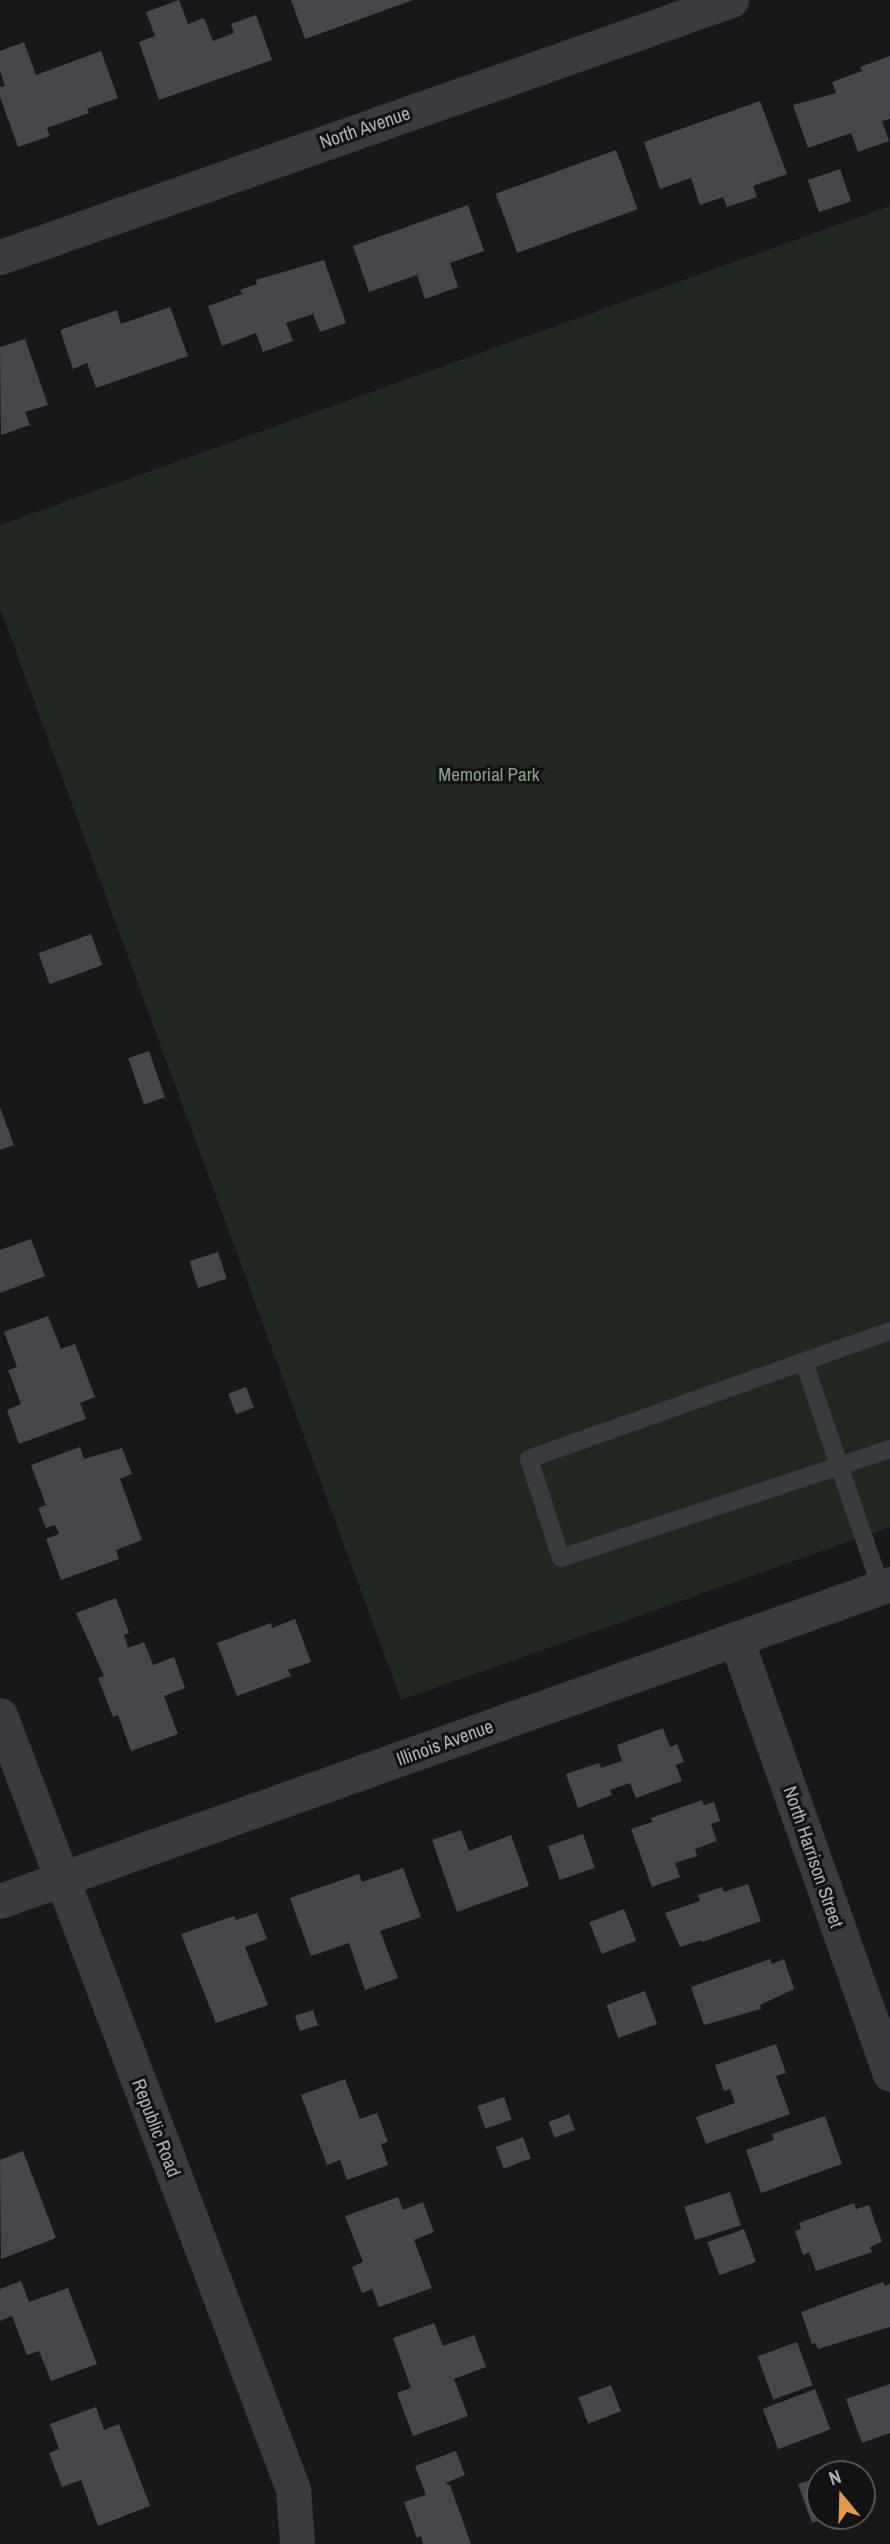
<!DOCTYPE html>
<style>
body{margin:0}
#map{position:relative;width:890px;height:2544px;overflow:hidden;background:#18181a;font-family:"Archivo Narrow",sans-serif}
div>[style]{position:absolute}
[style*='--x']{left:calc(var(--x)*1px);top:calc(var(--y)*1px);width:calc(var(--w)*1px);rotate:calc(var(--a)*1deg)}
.green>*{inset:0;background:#212821}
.building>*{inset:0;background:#45474a;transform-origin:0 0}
.service>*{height:18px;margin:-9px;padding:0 9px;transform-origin:9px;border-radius:9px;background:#3a3b3f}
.minor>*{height:35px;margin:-17.5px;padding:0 17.5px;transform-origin:17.5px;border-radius:17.5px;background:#3a3b3f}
span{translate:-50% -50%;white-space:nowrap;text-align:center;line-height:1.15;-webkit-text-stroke:6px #131315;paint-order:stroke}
.street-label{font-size:19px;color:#acb1b9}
.park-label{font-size:19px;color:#87a285}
.north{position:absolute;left:806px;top:2460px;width:70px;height:70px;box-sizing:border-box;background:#131315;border:2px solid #505257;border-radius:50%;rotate:341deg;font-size:19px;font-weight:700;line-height:28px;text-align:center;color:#acb1b9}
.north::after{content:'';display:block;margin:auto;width:24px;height:32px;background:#e19a49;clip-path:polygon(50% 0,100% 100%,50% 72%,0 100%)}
</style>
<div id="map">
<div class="green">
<div style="clip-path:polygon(890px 206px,890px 1527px,401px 1700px,0 608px,0 525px)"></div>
</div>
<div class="building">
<div style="clip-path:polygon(179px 0,188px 24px,204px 18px,213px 41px,234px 33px,231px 24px,256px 15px,272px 60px,159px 100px,139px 42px,155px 36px,146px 12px)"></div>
<div style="clip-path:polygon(291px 0,413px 0,305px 39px)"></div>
<div style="clip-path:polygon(24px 42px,36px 75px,101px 51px,118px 98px,87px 109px,89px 113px,47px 128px,50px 136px,18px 147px,0 97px,0 87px,5px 86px,0 71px,0 51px)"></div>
<div style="clip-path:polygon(890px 56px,890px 119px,882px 121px,889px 141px,858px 152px,851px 133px,808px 148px,793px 105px,836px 93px,832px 82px,862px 71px,860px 67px)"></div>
<div style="clip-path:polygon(760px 101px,787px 174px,753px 186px,757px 197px,727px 207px,723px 197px,700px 205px,691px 178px,660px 189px,644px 142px)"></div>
<div style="left:616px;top:150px;width:63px;height:128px;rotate:70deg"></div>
<div style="left:840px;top:169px;width:34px;height:34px;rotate:71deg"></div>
<div style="clip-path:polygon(468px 205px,484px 251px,450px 263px,458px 287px,425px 299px,417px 275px,369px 292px,353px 246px)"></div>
<div style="clip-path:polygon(324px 260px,346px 323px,320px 332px,313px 314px,286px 323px,293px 341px,263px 352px,256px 333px,222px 346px,208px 306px,242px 294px,240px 290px,257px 284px,256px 280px)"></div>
<div style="clip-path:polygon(170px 307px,188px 356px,96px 388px,87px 363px,73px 369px,60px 330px,117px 310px,121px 324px)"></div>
<div style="clip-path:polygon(25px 339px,48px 405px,25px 412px,30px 425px,1px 435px,0 347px)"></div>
<div style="left:91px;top:934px;width:33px;height:56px;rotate:70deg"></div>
<div style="left:149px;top:1051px;width:49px;height:22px;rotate:71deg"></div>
<div style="clip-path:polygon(0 1107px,14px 1145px,0 1150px)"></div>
<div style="clip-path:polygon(31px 1239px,45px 1276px,0 1293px,0 1250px)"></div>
<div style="left:218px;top:1252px;width:28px;height:30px;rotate:72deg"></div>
<div style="clip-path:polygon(48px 1316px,61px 1349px,75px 1344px,95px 1397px,80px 1403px,86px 1419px,19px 1444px,7px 1410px,21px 1404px,8px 1370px,17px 1367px,4px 1332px)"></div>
<div style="left:246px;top:1387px;width:22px;height:19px;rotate:69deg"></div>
<div style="clip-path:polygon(80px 1447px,84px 1459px,122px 1448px,132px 1474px,120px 1479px,142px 1540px,116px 1550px,119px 1559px,61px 1580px,46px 1539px,59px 1534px,55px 1525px,46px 1528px,38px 1508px,46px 1505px,31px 1465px)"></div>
<div style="clip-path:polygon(116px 1598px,129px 1633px,124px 1635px,128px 1648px,144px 1642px,153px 1665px,174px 1657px,185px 1688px,164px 1696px,178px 1734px,131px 1751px,118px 1715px,113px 1717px,98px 1678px,104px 1676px,76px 1613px)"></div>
<div style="clip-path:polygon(295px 1619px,311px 1662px,288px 1670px,291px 1676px,237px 1696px,217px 1643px,271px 1623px,272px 1628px)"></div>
<div style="clip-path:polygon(663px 1728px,670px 1747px,677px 1744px,684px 1762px,676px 1765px,682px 1781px,636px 1798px,630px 1783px,610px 1790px,612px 1795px,578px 1808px,566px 1774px,599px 1763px,601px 1768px,622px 1761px,617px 1745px)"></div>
<div style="clip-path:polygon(702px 1800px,704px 1805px,714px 1802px,720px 1821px,711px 1824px,717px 1841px,695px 1849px,697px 1856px,675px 1863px,680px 1877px,652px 1887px,631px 1829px,652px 1822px,651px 1818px)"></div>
<div style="clip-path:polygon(461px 1830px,469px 1851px,511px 1835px,529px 1886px,457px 1912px,432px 1840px)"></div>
<div style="left:583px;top:1834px;width:36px;height:37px;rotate:71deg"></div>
<div style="clip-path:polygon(403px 1868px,421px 1917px,380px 1931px,398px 1978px,365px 1990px,349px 1943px,311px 1956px,290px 1898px,359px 1874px,362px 1882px)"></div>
<div style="clip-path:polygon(748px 1884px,761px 1921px,702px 1942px,701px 1940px,680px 1947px,665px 1913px,700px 1901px,698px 1895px,722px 1887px,724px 1892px)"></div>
<div style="left:624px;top:1909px;width:34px;height:37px;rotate:69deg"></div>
<div style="clip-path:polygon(257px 1913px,267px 1939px,245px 1947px,268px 2005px,216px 2023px,181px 1934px,234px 1916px,236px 1920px)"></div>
<div style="clip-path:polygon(770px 1959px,772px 1964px,784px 1959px,794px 1989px,760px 2005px,761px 2009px,704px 2025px,691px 1987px)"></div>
<div style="left:645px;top:1991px;width:35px;height:41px;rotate:70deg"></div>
<div style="left:313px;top:2010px;width:16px;height:19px;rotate:72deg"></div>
<div style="clip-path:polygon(776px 2044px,786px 2073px,776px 2076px,790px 2114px,706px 2144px,696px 2117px,735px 2103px,730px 2089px,724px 2091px,715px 2065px)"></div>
<div style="clip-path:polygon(345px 2079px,360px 2119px,377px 2113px,388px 2142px,381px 2144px,388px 2165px,347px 2180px,340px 2160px,327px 2165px,301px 2095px)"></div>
<div style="left:504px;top:2097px;width:24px;height:28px;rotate:71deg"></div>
<div style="left:569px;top:2114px;width:17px;height:22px;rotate:69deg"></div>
<div style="clip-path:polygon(825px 2116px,842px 2164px,761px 2193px,746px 2150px,774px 2140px,772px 2134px)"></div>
<div style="left:523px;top:2137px;width:23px;height:29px;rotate:70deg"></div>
<div style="clip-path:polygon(23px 2151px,56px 2238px,1px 2259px,0 2160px)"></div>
<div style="left:730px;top:2192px;width:35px;height:48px;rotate:72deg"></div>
<div style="clip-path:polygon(398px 2197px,403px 2210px,423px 2202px,434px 2232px,414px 2240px,432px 2288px,379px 2307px,372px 2289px,362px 2293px,352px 2267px,363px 2262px,345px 2216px)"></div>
<div style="clip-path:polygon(854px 2203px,856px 2209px,869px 2205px,882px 2242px,870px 2247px,872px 2252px,816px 2271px,809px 2252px,803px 2255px,795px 2231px,801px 2229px,799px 2223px)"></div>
<div style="left:744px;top:2229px;width:35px;height:39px;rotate:70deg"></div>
<div style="clip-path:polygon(21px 2281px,29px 2302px,68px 2288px,97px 2364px,51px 2381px,39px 2351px,27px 2355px,12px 2316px,0 2321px,0 2289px)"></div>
<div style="clip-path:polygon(883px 2282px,885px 2286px,890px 2284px,890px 2327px,818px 2349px,815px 2343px,812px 2344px,801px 2312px)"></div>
<div style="clip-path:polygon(434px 2323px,443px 2346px,474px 2335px,486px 2367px,454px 2379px,468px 2416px,413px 2436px,397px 2393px,411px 2388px,393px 2338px)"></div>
<div style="left:797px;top:2342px;width:46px;height:42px;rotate:70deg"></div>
<div style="clip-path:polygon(890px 2384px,890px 2433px,862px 2443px,846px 2399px)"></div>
<div style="left:611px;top:2385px;width:28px;height:35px;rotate:69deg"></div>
<div style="left:815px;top:2389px;width:43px;height:56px;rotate:69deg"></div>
<div style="clip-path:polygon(96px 2407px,104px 2430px,119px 2424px,150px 2506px,98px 2526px,81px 2480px,62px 2487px,49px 2453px,59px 2449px,50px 2424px)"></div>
<div style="clip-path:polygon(456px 2451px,465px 2475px,445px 2483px,450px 2485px,471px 2544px,423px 2544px,421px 2536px,417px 2538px,404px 2502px,426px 2495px,415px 2466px)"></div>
<div style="clip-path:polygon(820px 2477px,820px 2516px,830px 2516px,812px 2523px,798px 2484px)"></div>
</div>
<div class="service">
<div style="--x:890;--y:1331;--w:383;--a:160.5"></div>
<div style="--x:529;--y:1459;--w:104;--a:72.1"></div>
<div style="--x:561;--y:1558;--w:347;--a:-18.3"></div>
<div style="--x:804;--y:1362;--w:239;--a:71.2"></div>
</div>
<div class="minor">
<div style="--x:0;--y:257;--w:775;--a:-19.37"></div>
<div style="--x:736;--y:1639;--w:461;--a:70.5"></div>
<div style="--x:0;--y:1715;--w:828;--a:69.27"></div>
<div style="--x:293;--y:2489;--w:55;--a:85.8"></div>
<div style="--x:0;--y:1901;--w:945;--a:-19.6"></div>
</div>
<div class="street-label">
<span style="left:365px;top:128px;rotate:-19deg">North Avenue</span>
<span style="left:445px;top:1743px;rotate:-20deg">Illinois Avenue</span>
<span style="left:813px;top:1857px;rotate:71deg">North Harrison Street</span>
<span style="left:156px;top:2128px;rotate:69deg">Republic Road</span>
</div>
<div class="park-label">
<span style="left:489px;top:775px">Memorial Park</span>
</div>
<div class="north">N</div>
</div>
